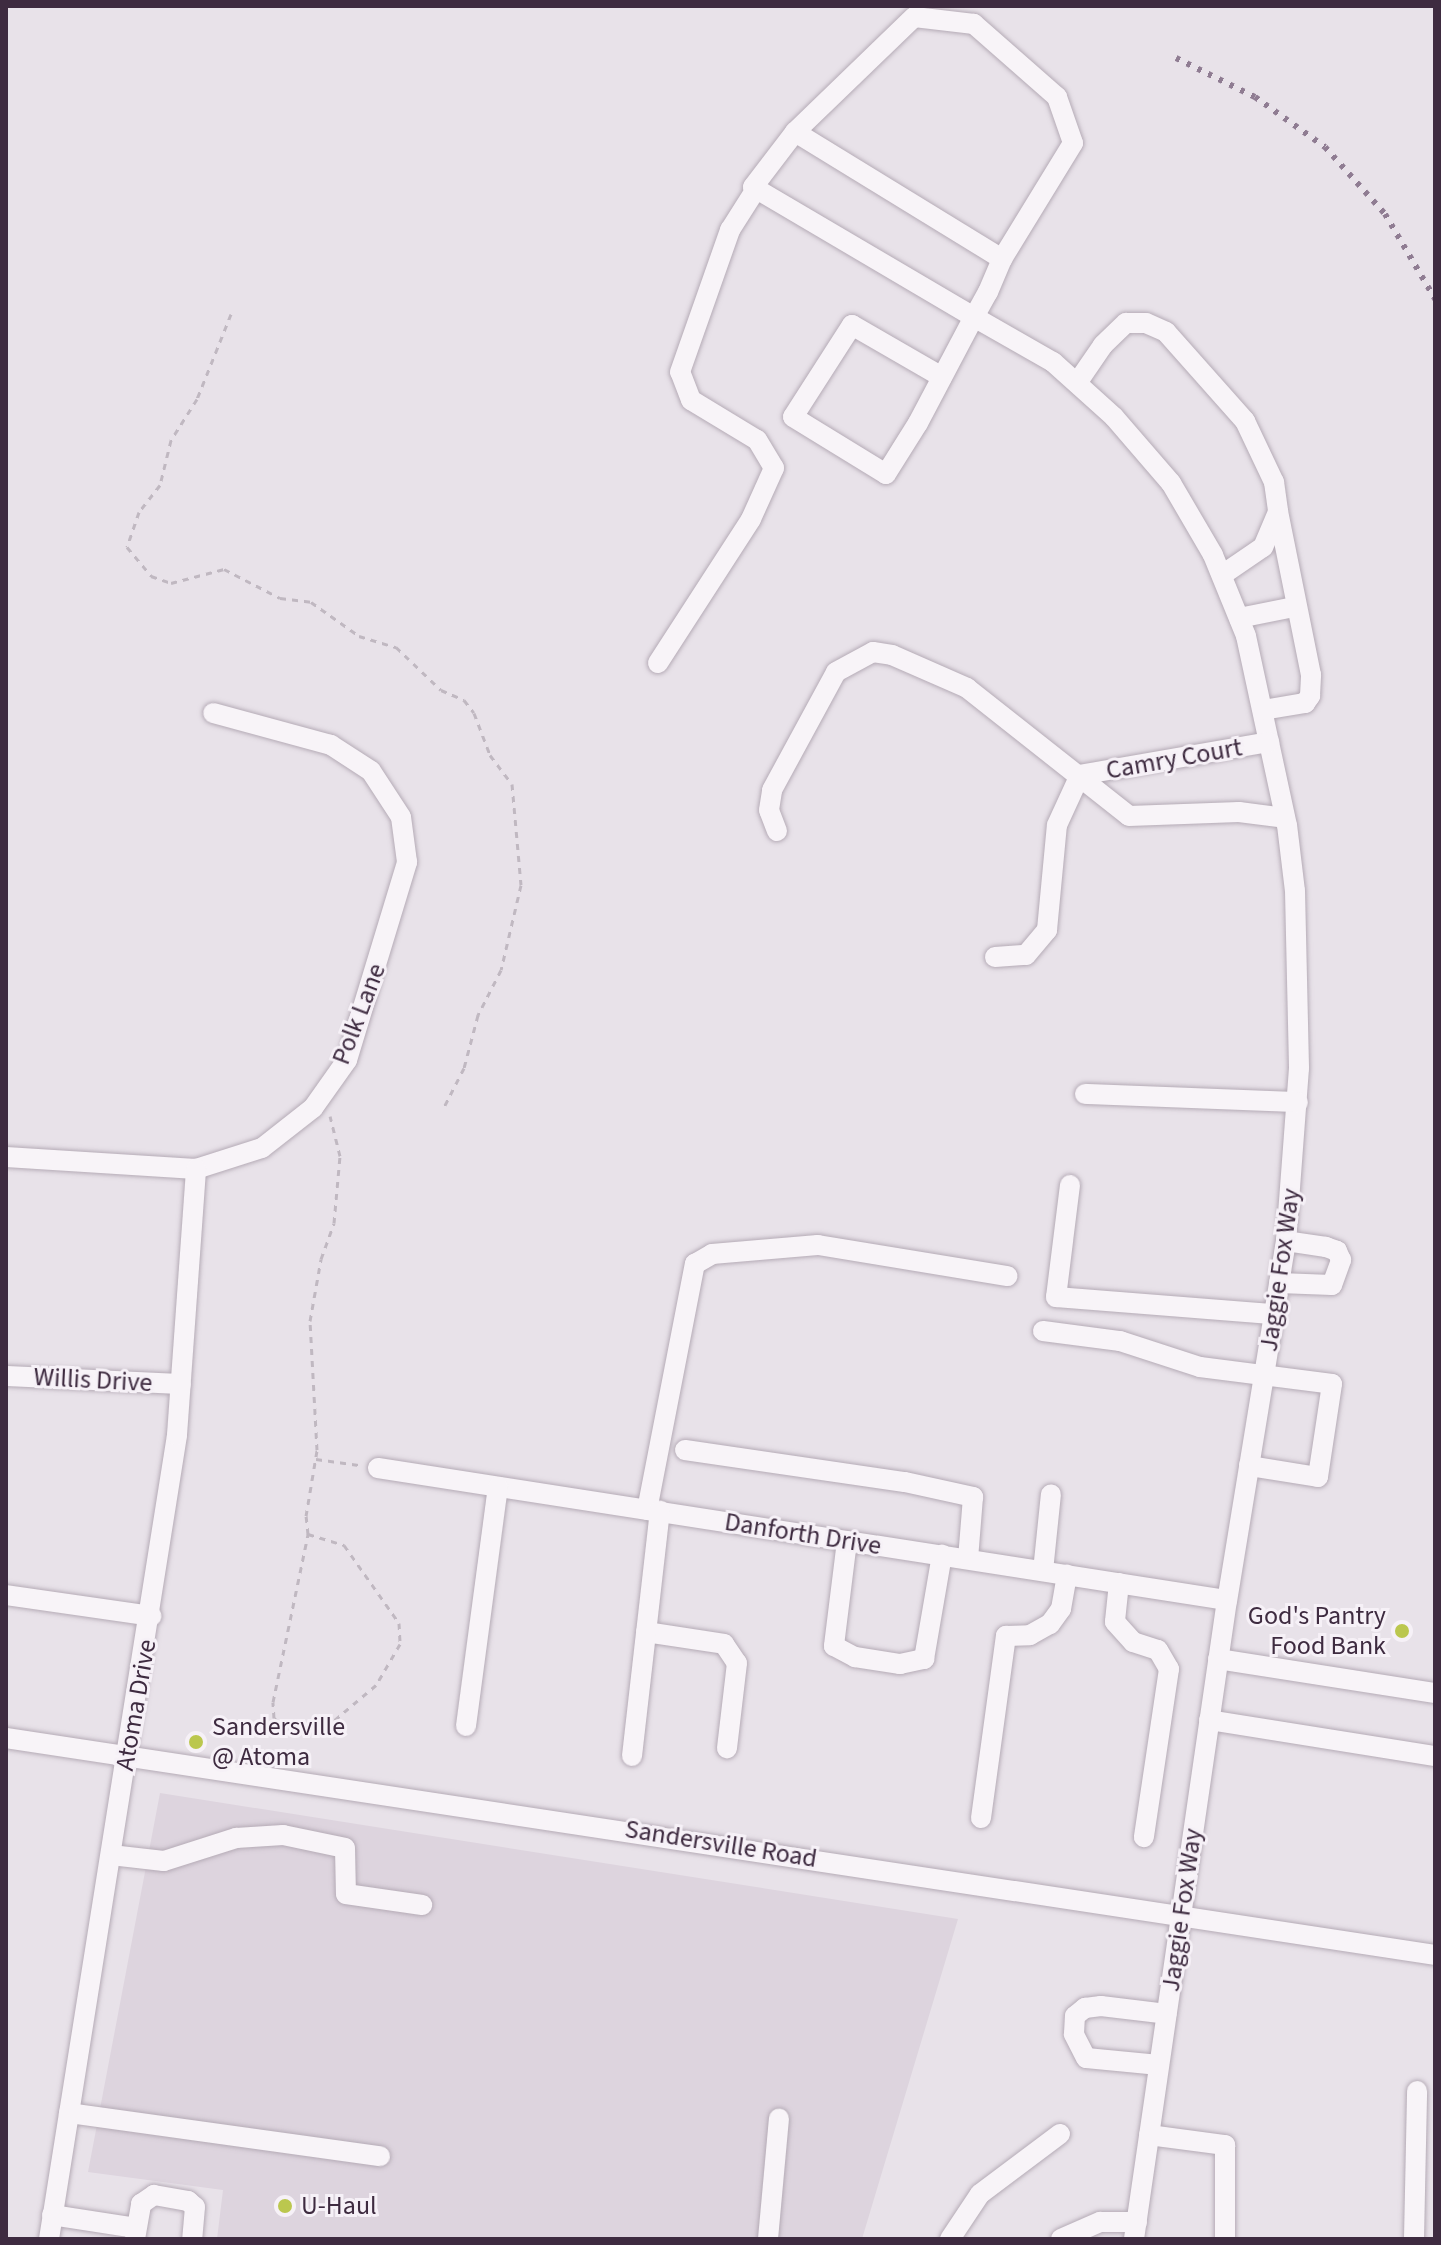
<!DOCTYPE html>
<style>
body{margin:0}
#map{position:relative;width:1441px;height:2245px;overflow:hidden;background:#e8e2e9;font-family:"Source Sans 3",sans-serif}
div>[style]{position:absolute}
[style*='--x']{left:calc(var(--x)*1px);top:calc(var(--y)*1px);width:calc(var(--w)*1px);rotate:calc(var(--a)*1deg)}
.built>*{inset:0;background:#ddd4de}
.path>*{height:3px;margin-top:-1.5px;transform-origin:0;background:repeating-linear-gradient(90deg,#c0b8c1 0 6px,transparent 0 12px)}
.roads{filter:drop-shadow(0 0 2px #b5abb6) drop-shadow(0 0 2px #b5abb6)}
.minor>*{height:20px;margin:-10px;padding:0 10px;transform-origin:10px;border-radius:10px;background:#f8f4f8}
.rail>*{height:6px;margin-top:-3px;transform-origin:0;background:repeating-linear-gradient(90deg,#8f7c92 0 4px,transparent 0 12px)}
.dots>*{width:22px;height:22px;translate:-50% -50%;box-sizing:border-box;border:4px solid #f6f1f7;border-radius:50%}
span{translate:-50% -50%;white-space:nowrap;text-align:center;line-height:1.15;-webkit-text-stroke:6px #f6f1f7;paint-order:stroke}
.street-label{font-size:26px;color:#3e2b40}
.poi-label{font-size:26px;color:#3e2b40}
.right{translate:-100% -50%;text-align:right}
.left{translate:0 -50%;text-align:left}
.frame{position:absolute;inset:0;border:8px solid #3e2b40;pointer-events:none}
</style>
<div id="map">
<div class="built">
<div style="clip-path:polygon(160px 1793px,958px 1919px,862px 2239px,217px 2239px,223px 2190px,88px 2172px)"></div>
</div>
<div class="path">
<div style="--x:231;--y:314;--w:92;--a:111.8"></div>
<div style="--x:197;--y:399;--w:49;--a:122.4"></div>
<div style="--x:171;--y:440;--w:46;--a:103.7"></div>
<div style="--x:160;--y:485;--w:34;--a:128"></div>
<div style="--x:139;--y:512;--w:37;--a:109"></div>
<div style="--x:127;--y:547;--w:38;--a:50"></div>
<div style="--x:151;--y:576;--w:21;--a:19"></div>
<div style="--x:171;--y:583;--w:55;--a:-14.8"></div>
<div style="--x:224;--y:569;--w:63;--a:27.4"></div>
<div style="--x:280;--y:598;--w:31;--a:7"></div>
<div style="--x:311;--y:602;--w:59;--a:35.3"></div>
<div style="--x:359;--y:636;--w:39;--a:17"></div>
<div style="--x:396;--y:647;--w:62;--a:43.7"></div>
<div style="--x:441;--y:690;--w:25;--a:23"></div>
<div style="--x:464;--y:700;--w:16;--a:52"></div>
<div style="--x:474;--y:713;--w:45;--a:69.1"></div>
<div style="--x:490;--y:755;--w:36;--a:53"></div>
<div style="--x:512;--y:784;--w:101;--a:84.9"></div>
<div style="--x:521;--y:885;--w:87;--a:103.2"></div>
<div style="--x:501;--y:970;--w:51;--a:117.1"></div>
<div style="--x:478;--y:1015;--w:55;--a:104.8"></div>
<div style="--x:464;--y:1068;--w:44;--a:117.1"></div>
<div style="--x:316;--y:1459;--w:43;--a:7.9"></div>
<div style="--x:308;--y:1534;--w:38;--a:17"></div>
<div style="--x:344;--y:1545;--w:95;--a:54.8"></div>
<div style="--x:399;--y:1623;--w:21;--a:87"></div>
<div style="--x:400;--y:1644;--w:48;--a:120.3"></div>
<div style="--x:376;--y:1685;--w:59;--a:139.8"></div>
<div style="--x:331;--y:1723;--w:22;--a:158"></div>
<div style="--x:311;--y:1731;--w:25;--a:-175"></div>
<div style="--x:286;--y:1729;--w:16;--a:-137"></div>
<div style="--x:274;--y:1718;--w:16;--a:-94"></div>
<div style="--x:273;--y:1702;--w:172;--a:-78.2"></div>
<div style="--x:308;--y:1534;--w:18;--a:-96"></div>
<div style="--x:306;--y:1516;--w:67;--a:-80.5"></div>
<div style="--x:317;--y:1450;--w:129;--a:-93.1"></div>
<div style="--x:310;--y:1321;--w:63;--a:-79.9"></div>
<div style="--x:321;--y:1259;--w:38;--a:-70"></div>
<div style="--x:334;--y:1223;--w:67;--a:-84.9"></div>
<div style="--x:340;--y:1156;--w:41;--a:-104"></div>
</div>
<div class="roads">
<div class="minor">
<div style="--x:795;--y:132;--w:243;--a:31.5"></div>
<div style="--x:942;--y:377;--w:104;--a:-150"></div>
<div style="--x:852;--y:325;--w:109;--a:122.7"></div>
<div style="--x:793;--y:417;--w:109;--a:31.5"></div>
<div style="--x:886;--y:474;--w:60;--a:-57.9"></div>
<div style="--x:918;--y:423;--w:120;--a:-62.2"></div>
<div style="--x:974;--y:317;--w:29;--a:-61"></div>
<div style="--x:988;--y:292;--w:36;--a:-67"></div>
<div style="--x:1002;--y:259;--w:136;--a:-58.5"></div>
<div style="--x:1073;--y:143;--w:49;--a:-109.2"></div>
<div style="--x:1057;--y:97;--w:111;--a:-138.7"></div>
<div style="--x:974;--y:24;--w:60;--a:-173.3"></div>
<div style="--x:914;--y:17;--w:165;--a:136"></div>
<div style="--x:795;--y:132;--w:69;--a:127.4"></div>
<div style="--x:753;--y:187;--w:256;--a:30.5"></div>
<div style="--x:974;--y:317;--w:91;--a:29.7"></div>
<div style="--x:1053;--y:362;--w:82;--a:42"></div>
<div style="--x:1114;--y:417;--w:87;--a:49.2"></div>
<div style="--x:1171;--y:483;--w:83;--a:59.7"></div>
<div style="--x:1213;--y:555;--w:87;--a:67.8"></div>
<div style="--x:1246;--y:636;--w:193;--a:77.8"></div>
<div style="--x:1287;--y:825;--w:66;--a:83.1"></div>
<div style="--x:1295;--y:891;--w:177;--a:88.7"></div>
<div style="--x:1299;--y:1068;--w:173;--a:94.3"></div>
<div style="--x:1286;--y:1241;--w:364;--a:99.3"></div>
<div style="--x:1227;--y:1600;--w:646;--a:98.28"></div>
<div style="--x:1077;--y:383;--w:46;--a:-55.6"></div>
<div style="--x:1103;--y:345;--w:32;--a:-44"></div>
<div style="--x:1126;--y:323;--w:20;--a:0"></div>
<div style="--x:1146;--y:323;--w:22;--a:24"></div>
<div style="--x:1166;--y:332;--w:119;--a:48.4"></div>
<div style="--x:1245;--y:421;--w:68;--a:64.6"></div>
<div style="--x:1274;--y:482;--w:30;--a:82"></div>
<div style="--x:1278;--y:512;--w:38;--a:113"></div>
<div style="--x:1263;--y:547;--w:50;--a:145.7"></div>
<div style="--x:1239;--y:618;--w:56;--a:-11.3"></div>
<div style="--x:658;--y:663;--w:171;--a:-57.1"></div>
<div style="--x:751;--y:519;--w:56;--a:-65.7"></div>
<div style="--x:774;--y:468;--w:33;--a:-121"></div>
<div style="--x:757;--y:440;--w:77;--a:-148.8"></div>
<div style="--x:691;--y:400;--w:30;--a:-111"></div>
<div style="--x:680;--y:372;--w:151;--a:-70.6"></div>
<div style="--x:730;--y:230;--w:49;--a:-57.6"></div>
<div style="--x:1263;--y:710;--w:43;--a:-9.5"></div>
<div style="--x:1305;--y:703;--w:9;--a:-54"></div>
<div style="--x:1310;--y:696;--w:21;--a:-87"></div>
<div style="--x:1311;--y:675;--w:166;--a:-101.4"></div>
<div style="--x:1080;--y:775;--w:192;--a:-9.9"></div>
<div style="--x:777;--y:831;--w:22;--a:-111"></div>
<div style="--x:769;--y:810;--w:20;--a:-81"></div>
<div style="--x:772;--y:790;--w:134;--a:-61.5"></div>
<div style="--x:836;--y:672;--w:42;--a:-28.4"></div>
<div style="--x:873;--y:652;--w:19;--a:9"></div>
<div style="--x:892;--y:655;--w:82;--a:23.7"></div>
<div style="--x:967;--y:688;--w:206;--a:38.3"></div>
<div style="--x:1129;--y:816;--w:110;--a:-2.1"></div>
<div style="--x:1239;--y:812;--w:46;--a:7.4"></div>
<div style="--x:995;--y:957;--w:31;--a:-4"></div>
<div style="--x:1026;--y:955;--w:33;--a:-50"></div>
<div style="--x:1047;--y:930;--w:105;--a:-84.6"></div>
<div style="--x:1057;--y:825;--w:55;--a:-65.3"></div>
<div style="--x:1085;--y:1094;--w:213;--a:2.2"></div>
<div style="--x:6;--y:1157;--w:190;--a:3.6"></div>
<div style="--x:196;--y:1169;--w:69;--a:-17.7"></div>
<div style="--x:262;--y:1148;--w:65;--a:-38.1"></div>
<div style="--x:313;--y:1108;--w:59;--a:-54.7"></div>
<div style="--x:347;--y:1060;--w:207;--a:-73.1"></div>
<div style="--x:407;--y:862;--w:45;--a:-97.6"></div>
<div style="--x:401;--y:817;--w:55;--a:-123.1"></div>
<div style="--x:371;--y:771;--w:48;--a:-147"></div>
<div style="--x:331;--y:745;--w:122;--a:-164.8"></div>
<div style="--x:1070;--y:1185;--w:113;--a:97.1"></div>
<div style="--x:1056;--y:1297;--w:219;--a:4.5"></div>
<div style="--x:1279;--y:1283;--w:53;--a:2.2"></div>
<div style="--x:1332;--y:1285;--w:27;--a:-70"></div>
<div style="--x:1341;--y:1260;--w:10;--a:-114"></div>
<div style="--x:1337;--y:1251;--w:12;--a:-160"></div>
<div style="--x:1326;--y:1247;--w:40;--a:-171.5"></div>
<div style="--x:1043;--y:1331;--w:78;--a:7.4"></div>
<div style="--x:1120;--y:1341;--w:84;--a:18"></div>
<div style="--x:1200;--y:1367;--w:133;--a:7.3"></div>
<div style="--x:1332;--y:1384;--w:94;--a:98.6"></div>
<div style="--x:1318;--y:1477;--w:70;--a:-170.9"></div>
<div style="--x:6;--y:1376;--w:175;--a:2.6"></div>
<div style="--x:685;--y:1450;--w:222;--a:8.3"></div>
<div style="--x:905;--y:1482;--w:70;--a:12.4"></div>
<div style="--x:973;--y:1497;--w:62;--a:94.6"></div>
<div style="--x:378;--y:1468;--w:859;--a:8.84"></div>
<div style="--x:647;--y:1510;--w:251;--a:-79"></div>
<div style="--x:695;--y:1264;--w:20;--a:-30"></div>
<div style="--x:712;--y:1254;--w:106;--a:-4.9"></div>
<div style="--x:818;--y:1245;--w:192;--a:9.3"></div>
<div style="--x:847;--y:1541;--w:106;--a:97.1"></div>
<div style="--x:834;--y:1646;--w:24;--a:28"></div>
<div style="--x:855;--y:1657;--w:46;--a:8.8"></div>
<div style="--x:900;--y:1664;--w:25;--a:-12"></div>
<div style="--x:924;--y:1659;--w:106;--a:-80.2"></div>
<div style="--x:1043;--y:1571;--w:77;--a:-84.1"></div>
<div style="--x:1119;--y:1583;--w:39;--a:96"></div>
<div style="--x:1115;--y:1622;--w:27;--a:48"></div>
<div style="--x:1133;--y:1642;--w:26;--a:18"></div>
<div style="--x:1158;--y:1650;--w:22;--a:60"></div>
<div style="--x:1169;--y:1669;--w:170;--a:98.5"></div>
<div style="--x:6;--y:1595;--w:147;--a:8.2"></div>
<div style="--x:646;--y:1632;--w:79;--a:8.7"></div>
<div style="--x:724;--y:1644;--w:23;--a:56"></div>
<div style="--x:737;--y:1663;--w:86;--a:96.7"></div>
<div style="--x:1218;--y:1659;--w:220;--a:8.9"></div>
<div style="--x:1209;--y:1720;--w:229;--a:9.1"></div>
<div style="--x:466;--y:1726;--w:241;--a:-82.4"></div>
<div style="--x:6;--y:1738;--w:1445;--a:8.63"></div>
<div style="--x:632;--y:1756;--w:247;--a:-83.5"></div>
<div style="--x:981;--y:1818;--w:184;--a:-82.2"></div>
<div style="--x:1006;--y:1636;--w:24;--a:-2"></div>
<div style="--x:1030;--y:1635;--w:23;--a:-29"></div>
<div style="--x:1050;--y:1624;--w:19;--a:-54"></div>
<div style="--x:1061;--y:1609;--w:35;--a:-80"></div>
<div style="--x:111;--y:1855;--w:53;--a:6.5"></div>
<div style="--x:164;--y:1861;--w:76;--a:-17.7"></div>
<div style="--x:236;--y:1838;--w:47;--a:-3.7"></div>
<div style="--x:283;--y:1835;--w:63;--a:11.8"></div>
<div style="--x:345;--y:1848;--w:46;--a:88.8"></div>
<div style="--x:346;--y:1894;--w:77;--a:8.2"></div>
<div style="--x:1159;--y:2065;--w:73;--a:-174.5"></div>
<div style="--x:1086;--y:2058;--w:27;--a:-117"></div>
<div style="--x:1074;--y:2034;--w:18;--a:-87"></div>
<div style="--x:1075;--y:2016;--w:13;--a:-39"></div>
<div style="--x:1085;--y:2008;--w:16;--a:-7"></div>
<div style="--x:1101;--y:2006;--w:66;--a:6.9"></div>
<div style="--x:69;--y:2113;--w:314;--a:7.9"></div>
<div style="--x:1149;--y:2135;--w:77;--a:7.5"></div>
<div style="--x:1225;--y:2145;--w:94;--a:90"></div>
<div style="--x:52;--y:2215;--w:85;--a:8.8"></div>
<div style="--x:49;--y:2239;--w:814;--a:-80.95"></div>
<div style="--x:177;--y:1435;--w:267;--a:-85.9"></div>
<div style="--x:135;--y:2239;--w:36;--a:-80"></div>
<div style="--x:141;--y:2204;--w:16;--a:-35"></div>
<div style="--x:154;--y:2195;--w:35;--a:10"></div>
<div style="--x:188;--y:2201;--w:9;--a:41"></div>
<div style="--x:195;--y:2207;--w:32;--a:95"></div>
<div style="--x:768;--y:2239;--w:121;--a:-84.8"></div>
<div style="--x:950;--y:2239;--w:54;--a:-56.3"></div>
<div style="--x:980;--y:2194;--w:100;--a:-36.9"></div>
<div style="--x:1061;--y:2239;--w:43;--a:-23.6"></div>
<div style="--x:1100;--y:2222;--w:37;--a:0"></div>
<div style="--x:1414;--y:2239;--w:148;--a:-88.8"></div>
</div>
</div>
<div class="rail">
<div style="--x:1176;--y:58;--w:88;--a:26.3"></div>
<div style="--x:1255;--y:97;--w:86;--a:35.5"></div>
<div style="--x:1325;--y:147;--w:90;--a:48.2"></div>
<div style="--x:1385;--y:214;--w:99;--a:59.5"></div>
</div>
<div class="dots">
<div style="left:1402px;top:1631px;background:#bbc74e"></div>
<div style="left:196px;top:1742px;background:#bbc74e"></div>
<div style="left:285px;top:2206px;background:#bbc74e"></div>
</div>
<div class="street-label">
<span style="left:1174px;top:759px;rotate:-10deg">Camry Court</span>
<span style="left:359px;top:1014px;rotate:-69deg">Polk Lane</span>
<span style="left:1280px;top:1270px;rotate:-82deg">Jaggie Fox Way</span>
<span style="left:93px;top:1380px;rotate:3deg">Willis Drive</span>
<span style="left:803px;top:1534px;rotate:9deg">Danforth Drive</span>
<span style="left:136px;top:1705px;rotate:-80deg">Atoma Drive</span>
<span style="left:721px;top:1844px;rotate:9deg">Sandersville Road</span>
<span style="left:1182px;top:1910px;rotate:-82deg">Jaggie Fox Way</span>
</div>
<div class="poi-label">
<span class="right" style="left:1386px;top:1631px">God's Pantry<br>Food Bank</span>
<span class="left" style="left:212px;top:1742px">Sandersville<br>@ Atoma</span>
<span class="left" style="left:301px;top:2206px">U-Haul</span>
</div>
<div class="frame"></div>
</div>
